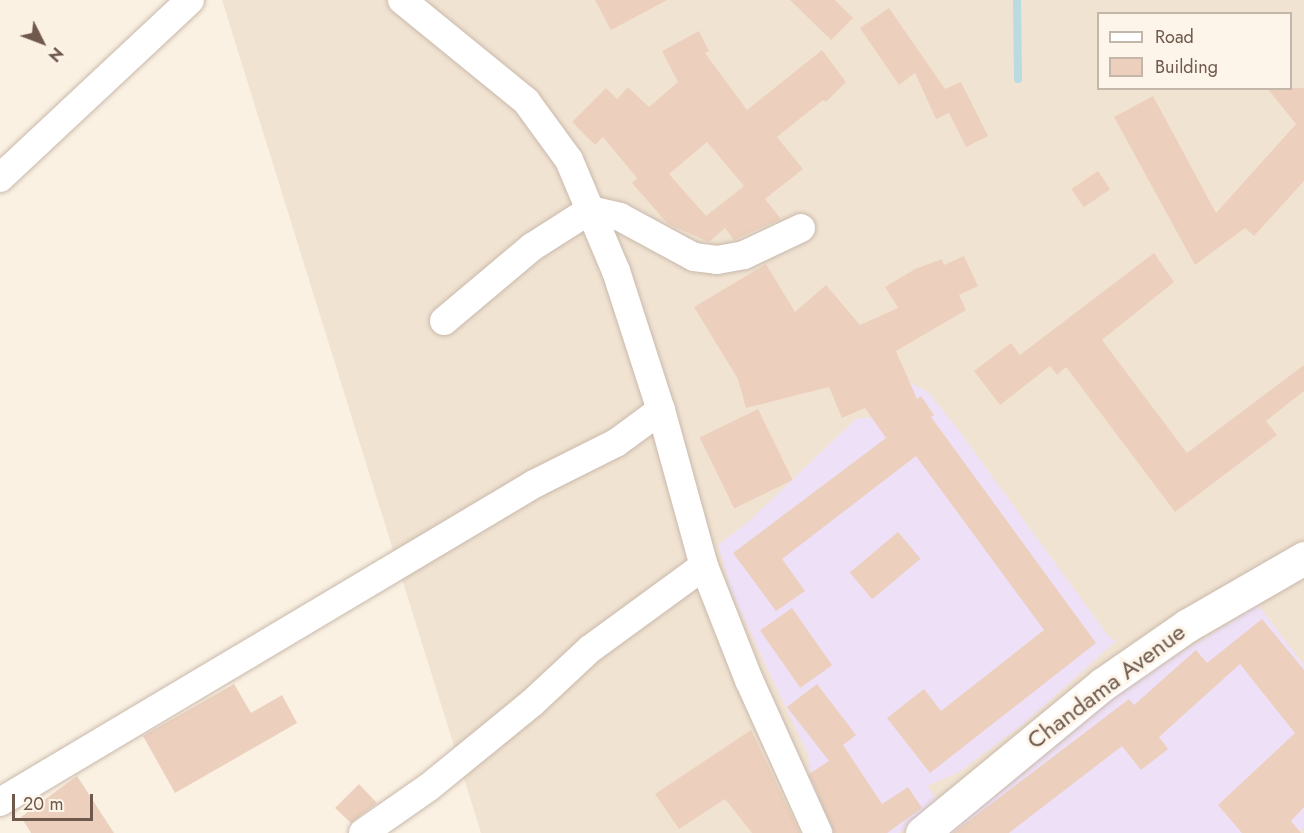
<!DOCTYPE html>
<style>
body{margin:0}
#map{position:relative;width:1304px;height:833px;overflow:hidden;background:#faf1e3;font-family:Jost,sans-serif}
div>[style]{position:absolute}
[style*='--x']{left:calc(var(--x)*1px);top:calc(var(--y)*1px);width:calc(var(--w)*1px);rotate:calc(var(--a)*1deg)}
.residential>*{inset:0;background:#f1e3d2}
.education>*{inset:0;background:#eee0f6}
.stream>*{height:8px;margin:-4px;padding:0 4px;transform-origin:4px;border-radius:4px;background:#badbe1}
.building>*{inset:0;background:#ecd0bd;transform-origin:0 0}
.roads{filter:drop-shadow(0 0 2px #c9b9ab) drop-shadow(0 0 2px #c9b9ab)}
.street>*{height:28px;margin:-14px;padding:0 14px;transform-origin:14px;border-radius:14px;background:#fff}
.secondary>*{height:33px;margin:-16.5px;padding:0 16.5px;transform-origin:16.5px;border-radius:16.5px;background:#fff}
span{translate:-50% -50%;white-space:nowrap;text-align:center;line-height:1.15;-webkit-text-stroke:6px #fdf5e9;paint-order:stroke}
.street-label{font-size:24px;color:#6f594c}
.legend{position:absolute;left:1097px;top:12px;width:195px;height:78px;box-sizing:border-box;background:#fdf5e9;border:2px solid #c4b7aa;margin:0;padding:8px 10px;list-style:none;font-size:18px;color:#6f594c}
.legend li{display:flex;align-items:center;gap:12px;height:30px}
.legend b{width:30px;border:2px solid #c4b7aa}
.north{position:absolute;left:12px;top:12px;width:60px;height:60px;-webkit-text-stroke:4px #fdf5e9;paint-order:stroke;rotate:132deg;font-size:16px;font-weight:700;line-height:24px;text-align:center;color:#6f594c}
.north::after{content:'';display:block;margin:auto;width:21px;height:27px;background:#6f594c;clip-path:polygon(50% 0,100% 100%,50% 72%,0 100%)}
.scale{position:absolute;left:12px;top:794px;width:81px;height:27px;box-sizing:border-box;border:3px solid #6f594c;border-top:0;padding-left:8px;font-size:18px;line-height:21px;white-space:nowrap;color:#6f594c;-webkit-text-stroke:4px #fdf5e9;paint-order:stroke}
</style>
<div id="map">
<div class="residential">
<div style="clip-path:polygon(evenodd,222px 0,1304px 0,1304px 833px,481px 833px,222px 0,1098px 14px,1290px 14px,1290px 88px,1098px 88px,1098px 14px)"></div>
</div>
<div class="education">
<div style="clip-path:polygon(908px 381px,928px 392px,957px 428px,1109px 637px,1116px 641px,1026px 722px,959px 772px,927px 786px,941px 805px,899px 833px,825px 833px,815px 810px,808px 754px,732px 594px,718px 545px,748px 522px,857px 418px,869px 418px)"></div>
<div style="clip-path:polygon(1258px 605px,1304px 665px,1304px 826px,1300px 833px,938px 833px,1040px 748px,1135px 681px)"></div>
</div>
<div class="stream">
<div style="--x:1017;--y:0;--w:79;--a:89.3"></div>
</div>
<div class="building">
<div style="clip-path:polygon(595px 0,667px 0,611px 30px)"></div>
<div style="clip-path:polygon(790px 0,835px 0,853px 18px,831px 40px)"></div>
<div style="clip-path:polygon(889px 8px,945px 89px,961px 82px,988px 136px,966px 147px,949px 113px,936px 119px,915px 73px,899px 85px,860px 28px)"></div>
<div style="clip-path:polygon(evenodd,699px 31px,709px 51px,705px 53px,747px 110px,822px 50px,846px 82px,826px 102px,823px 100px,777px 137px,803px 169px,765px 199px,781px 219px,734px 240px,725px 228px,709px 242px,668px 224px,632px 183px,637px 178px,603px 137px,595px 145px,572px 122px,606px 88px,617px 99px,628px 87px,649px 107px,678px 82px,662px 51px,699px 31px,707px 142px,744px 186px,706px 216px,669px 174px,707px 142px)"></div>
<div style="clip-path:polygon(1267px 88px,1304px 88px,1304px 181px,1254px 236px,1245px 228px,1195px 265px,1114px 117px,1153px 96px,1216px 213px,1296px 124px)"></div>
<div style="left:1098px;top:171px;width:22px;height:32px;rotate:56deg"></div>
<div style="clip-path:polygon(1154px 253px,1174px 282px,1102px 340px,1187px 453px,1304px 365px,1304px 391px,1266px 421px,1277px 435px,1175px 512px,1066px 367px,1057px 375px,1050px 366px,1000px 405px,974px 371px,1011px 343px,1020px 355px)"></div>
<div style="clip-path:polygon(964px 256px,978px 286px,959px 295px,966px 310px,896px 351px,917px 399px,921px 396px,934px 415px,931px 417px,1096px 643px,930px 773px,887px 718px,924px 689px,941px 711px,1044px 630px,916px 456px,782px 559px,805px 591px,776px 611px,733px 553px,886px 438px,865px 408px,842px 418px,829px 387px,746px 408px,738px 379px,694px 307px,766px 264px,795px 312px,826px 285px,860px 325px,898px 308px,885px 287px,915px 269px,942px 259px,944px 265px)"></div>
<div style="left:758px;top:409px;width:79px;height:65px;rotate:64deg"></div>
<div style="left:898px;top:532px;width:35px;height:63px;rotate:50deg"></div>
<div style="left:792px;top:608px;width:70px;height:39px;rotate:55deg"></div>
<div style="clip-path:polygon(1262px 619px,1304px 670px,1304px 807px,1291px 821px,1301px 833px,1242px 833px,1218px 805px,1295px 733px,1240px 664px,1159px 737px,1168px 749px,1141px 770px,1122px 746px,1009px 833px,953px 833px,1129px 699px,1134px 705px,1196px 650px,1207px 663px)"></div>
<div style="clip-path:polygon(234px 684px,251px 713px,282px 695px,297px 723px,175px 793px,143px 736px)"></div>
<div style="clip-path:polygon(817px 684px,856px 735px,843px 745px,882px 804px,908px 787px,922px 808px,887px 833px,834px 833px,809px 774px,829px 761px,787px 707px)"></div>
<div style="clip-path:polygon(751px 730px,800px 833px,752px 833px,725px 799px,679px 829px,655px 794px)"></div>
<div style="clip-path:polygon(77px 776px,114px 833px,31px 833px,21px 817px)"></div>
<div style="clip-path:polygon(359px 784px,377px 803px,351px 823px,335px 808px)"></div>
</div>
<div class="roads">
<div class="street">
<div style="--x:402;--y:0;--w:160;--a:39.2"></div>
<div style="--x:526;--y:101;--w:73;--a:53.9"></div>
<div style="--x:569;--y:160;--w:121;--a:67.1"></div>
<div style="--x:616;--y:271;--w:146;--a:72.1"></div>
<div style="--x:661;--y:410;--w:162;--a:74.6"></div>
<div style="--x:704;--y:566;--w:123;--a:68.5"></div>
<div style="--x:749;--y:680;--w:168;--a:65.7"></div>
<div style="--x:0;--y:178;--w:260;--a:-43.1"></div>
<div style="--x:444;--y:321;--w:115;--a:-40.1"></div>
<div style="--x:532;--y:247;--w:69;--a:-32.5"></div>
<div style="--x:590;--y:210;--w:31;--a:13"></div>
<div style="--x:620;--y:217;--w:84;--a:28.4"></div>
<div style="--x:694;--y:257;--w:23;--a:7"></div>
<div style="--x:717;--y:260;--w:27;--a:-10"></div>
<div style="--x:744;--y:255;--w:63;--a:-25.3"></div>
<div style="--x:0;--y:802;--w:622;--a:-30.77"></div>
<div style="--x:534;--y:484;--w:92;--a:-26.6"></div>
<div style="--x:616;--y:443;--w:56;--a:-36.3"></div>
<div style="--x:363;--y:833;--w:80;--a:-34.9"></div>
<div style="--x:429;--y:787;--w:133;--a:-39.2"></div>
<div style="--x:532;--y:703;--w:79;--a:-43"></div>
<div style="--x:590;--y:649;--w:141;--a:-36.1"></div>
</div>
<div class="secondary">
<div style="--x:922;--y:833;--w:234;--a:-39.5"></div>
<div style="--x:1103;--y:684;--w:103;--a:-34.8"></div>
<div style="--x:1188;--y:625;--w:134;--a:-30"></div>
</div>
</div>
<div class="street-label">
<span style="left:1106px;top:686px;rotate:-37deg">Chandama Avenue</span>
</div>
<ul class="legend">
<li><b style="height:8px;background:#fff"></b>Road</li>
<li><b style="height:16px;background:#ecd0bd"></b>Building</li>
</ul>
<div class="north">N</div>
<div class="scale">20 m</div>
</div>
